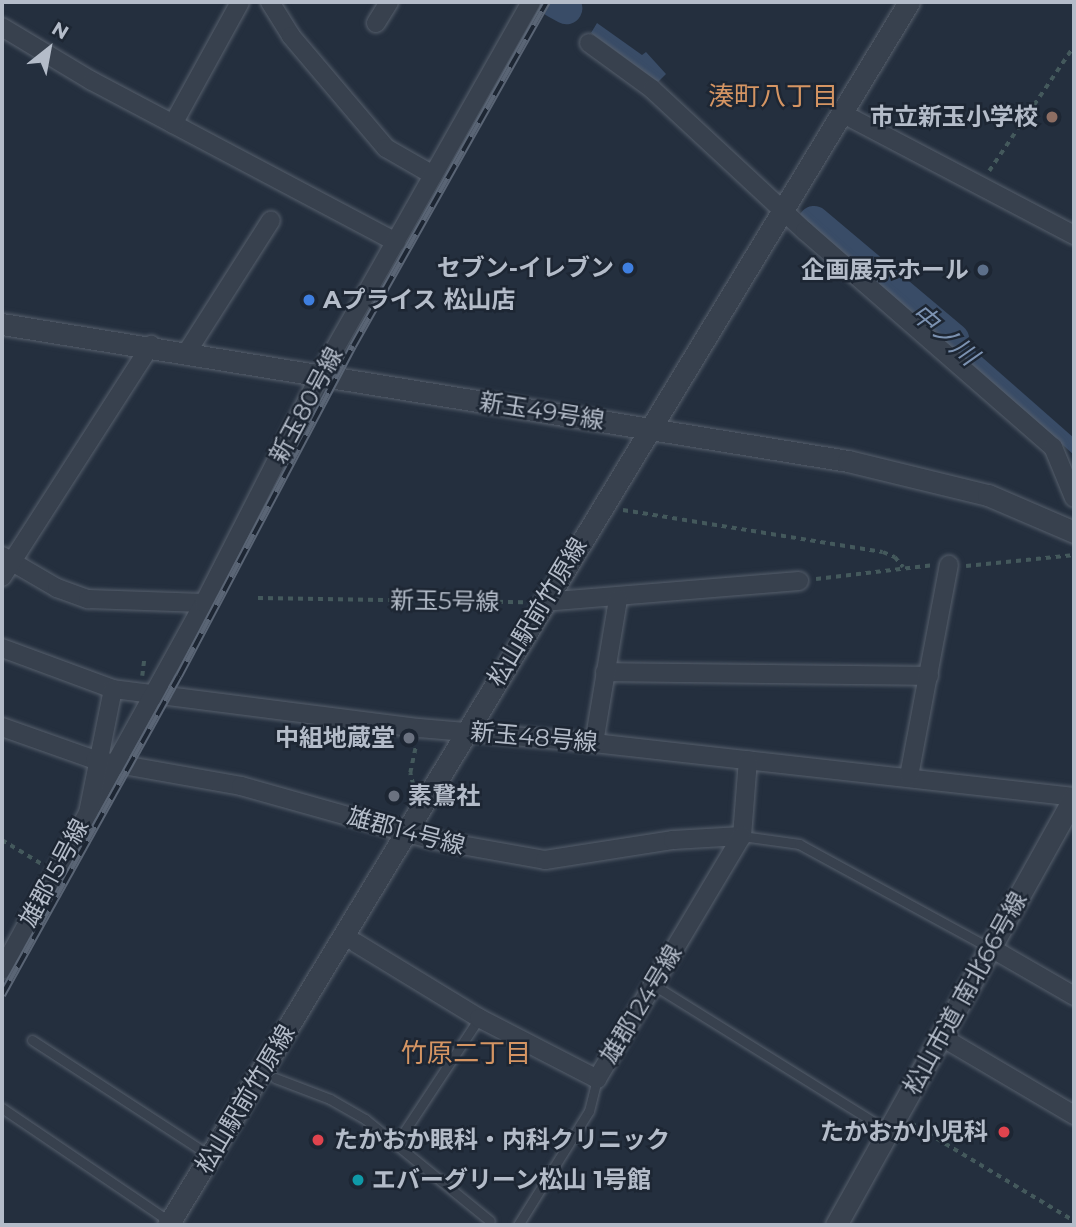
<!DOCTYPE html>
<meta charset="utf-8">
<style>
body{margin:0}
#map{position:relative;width:1076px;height:1227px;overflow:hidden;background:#242f3e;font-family:Montserrat,"Noto Sans JP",sans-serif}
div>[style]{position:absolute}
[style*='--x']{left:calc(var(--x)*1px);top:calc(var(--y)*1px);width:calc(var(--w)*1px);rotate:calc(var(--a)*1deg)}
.water>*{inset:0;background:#394c67}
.river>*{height:32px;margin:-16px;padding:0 16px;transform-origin:16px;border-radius:16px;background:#394c67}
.path>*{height:3.5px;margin-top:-1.75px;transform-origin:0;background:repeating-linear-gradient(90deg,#44595c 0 5px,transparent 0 10px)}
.roads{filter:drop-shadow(0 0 2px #565f6c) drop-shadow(0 0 2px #565f6c)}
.service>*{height:9px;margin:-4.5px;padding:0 4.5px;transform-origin:4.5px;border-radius:4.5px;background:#38414e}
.minor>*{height:18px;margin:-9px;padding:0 9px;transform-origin:9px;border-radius:9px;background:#38414e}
.tertiary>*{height:21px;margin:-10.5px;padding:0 10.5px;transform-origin:10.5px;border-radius:10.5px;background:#38414e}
.rail>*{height:8px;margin-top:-4px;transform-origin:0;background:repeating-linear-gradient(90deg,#1d2633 0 16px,#5a6575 0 32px);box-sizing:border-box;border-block:2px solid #5a6575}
.dots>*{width:19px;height:19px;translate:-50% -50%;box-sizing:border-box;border:4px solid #1d2633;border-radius:50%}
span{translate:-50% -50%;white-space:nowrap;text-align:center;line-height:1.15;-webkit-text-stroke:5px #1d2633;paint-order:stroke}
.poi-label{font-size:24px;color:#b4bcc9;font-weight:700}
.right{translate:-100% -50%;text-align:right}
.left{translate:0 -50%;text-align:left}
.street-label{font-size:24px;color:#b4bcc9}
.neighbourhood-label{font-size:26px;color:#d59563}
.water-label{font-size:26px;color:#7c92b1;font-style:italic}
.frame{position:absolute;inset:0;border:4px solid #b4bcc9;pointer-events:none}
.north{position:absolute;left:14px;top:14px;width:70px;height:70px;-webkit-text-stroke:5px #1d2633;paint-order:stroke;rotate:31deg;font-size:19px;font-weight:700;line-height:28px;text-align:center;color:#b4bcc9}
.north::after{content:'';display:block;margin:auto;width:24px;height:32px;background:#b4bcc9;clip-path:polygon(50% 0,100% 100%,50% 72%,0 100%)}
</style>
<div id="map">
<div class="water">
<div style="clip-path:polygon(597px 23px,642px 55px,646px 52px,666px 74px,658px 82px,591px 33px)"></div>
<div style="clip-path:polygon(817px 218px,891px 277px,903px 289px,897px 298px,811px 227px)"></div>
<div style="clip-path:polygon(926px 308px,1074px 438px,1074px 455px,919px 317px)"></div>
</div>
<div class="river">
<div style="--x:555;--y:2;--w:13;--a:29"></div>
<div style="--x:814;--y:222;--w:182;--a:40.1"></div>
</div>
<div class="path">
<div style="--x:989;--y:171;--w:151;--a:-55.8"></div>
<div style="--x:623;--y:510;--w:263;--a:9.2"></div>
<div style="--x:883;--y:552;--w:13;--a:23"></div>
<div style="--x:895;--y:557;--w:13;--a:51"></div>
<div style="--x:966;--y:566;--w:109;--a:-5.8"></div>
<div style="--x:816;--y:579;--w:119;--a:-6.8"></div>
<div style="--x:258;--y:598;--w:265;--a:0.9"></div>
<div style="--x:142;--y:676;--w:16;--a:-83"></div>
<div style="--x:413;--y:785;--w:12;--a:-104"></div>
<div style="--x:410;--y:773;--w:29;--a:-78"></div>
<div style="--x:2;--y:840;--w:47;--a:31"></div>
<div style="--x:911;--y:1123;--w:190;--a:31"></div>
</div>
<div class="roads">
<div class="service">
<div style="--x:742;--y:836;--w:58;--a:8"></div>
<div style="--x:799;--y:844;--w:217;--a:28.6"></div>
<div style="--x:652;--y:984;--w:278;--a:31.9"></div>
<div style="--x:32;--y:1040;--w:211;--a:33"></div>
<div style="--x:275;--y:1078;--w:59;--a:20.9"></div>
<div style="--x:330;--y:1099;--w:40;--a:29.7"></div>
<div style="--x:365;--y:1119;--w:161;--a:39.2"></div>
<div style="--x:2;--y:1108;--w:202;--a:34.1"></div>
<div style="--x:396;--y:1144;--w:151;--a:-56.6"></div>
<div style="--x:518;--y:1225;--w:134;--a:-58.1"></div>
<div style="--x:589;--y:1111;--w:33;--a:-76"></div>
</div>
<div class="minor">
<div style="--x:270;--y:2;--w:40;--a:58"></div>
<div style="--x:291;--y:36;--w:147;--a:49.7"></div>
<div style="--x:386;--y:148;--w:54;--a:29.9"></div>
<div style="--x:376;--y:23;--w:25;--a:-58"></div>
<div style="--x:2;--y:27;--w:105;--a:31"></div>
<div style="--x:92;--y:81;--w:344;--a:27.9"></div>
<div style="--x:589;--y:43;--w:78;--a:36.1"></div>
<div style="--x:652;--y:89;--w:209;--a:42.9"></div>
<div style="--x:805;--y:231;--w:329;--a:41.1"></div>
<div style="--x:1053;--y:447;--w:55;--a:67.6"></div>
<div style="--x:853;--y:119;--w:250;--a:27.7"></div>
<div style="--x:173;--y:124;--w:139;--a:-61.2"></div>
<div style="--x:187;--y:352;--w:156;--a:-57.5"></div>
<div style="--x:2;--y:556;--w:64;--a:30.2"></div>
<div style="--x:57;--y:588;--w:33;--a:20"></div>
<div style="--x:88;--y:599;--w:116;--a:2"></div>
<div style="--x:2;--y:577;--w:276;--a:-57.3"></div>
<div style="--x:543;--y:602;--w:257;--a:-4.7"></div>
<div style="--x:2;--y:648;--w:118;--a:20.3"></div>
<div style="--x:113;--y:689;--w:308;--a:7.3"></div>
<div style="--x:419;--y:728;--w:176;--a:4.9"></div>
<div style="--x:594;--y:743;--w:483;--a:6.4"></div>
<div style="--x:605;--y:672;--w:324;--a:0.7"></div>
<div style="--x:2;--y:727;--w:99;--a:19.5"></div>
<div style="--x:95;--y:760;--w:148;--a:10.1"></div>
<div style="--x:241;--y:786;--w:199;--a:15.7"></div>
<div style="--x:433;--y:840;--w:114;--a:10.1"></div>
<div style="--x:545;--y:860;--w:130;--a:-8.9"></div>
<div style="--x:673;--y:840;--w:69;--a:-3.3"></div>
<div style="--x:742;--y:836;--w:76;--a:-85.5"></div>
<div style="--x:594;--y:743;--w:146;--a:-80.5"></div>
<div style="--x:909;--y:776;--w:215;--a:-79.3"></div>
<div style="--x:88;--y:813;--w:240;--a:-61.1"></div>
<div style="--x:204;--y:603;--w:256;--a:-63"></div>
<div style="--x:320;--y:375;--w:429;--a:-60.5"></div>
<div style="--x:356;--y:943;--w:144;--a:31.4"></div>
<div style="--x:479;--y:1018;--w:133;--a:27.3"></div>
<div style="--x:597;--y:1079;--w:283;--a:-59.2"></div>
<div style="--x:991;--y:948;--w:96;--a:30"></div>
<div style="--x:2;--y:970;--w:179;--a:-61.3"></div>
<div style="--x:88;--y:813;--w:126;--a:-78.6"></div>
<div style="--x:940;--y:1036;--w:156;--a:30.5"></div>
</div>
<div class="tertiary">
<div style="--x:2;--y:324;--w:857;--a:9.2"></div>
<div style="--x:848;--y:461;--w:144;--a:13.7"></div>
<div style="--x:988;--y:495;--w:94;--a:23.3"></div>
<div style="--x:168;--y:1225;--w:1430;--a:-58.79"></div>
<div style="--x:836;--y:1225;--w:489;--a:-60.9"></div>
</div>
</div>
<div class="rail">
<div style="--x:2;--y:995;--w:365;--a:-61"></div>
<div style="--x:179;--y:676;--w:373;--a:-62.2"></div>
<div style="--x:353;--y:346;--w:395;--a:-60.6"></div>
</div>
<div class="dots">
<div style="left:1052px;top:117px;background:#8d6e63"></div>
<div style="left:628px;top:268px;background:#3f7fe0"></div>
<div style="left:983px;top:270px;background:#5c6f8a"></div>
<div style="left:309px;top:300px;background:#3f7fe0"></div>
<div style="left:409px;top:738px;background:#6b7280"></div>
<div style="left:394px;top:796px;background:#6b7280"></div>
<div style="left:1004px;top:1132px;background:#e0444e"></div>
<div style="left:318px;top:1140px;background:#e0444e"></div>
<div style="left:358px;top:1180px;background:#0f9aa8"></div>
</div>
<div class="poi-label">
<span class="right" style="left:1038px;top:117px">市立新玉小学校</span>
<span class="right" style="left:614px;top:268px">セブン-イレブン</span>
<span class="right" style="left:969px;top:270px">企画展示ホール</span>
<span class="left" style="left:323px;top:300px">Aプライス 松山店</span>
<span class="right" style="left:395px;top:738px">中組地蔵堂</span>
<span class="left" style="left:408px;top:796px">素鵞社</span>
<span class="right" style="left:988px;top:1132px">たかおか小児科</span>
<span class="left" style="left:334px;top:1140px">たかおか眼科・内科クリニック</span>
<span class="left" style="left:372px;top:1180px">エバーグリーン松山 1号館</span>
</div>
<div class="street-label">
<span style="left:306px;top:405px;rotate:-62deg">新玉80号線</span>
<span style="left:542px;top:411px;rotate:9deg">新玉49号線</span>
<span style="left:445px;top:601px;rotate:1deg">新玉5号線</span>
<span style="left:537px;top:612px;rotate:-59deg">松山駅前竹原線</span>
<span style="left:534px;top:737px;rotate:5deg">新玉48号線</span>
<span style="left:406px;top:831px;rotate:15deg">雄郡14号線</span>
<span style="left:54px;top:873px;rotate:-62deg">雄郡15号線</span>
<span style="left:965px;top:993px;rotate:-61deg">松山市道 南北66号線</span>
<span style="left:641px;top:1004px;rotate:-59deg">雄郡124号線</span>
<span style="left:245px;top:1099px;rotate:-59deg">松山駅前竹原線</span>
</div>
<div class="neighbourhood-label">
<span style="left:773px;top:97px">湊町八丁目</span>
<span style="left:466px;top:1054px">竹原二丁目</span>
</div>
<div class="water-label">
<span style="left:944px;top:335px;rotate:41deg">中ノ川</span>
</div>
<div class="frame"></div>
<div class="north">N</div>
</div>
